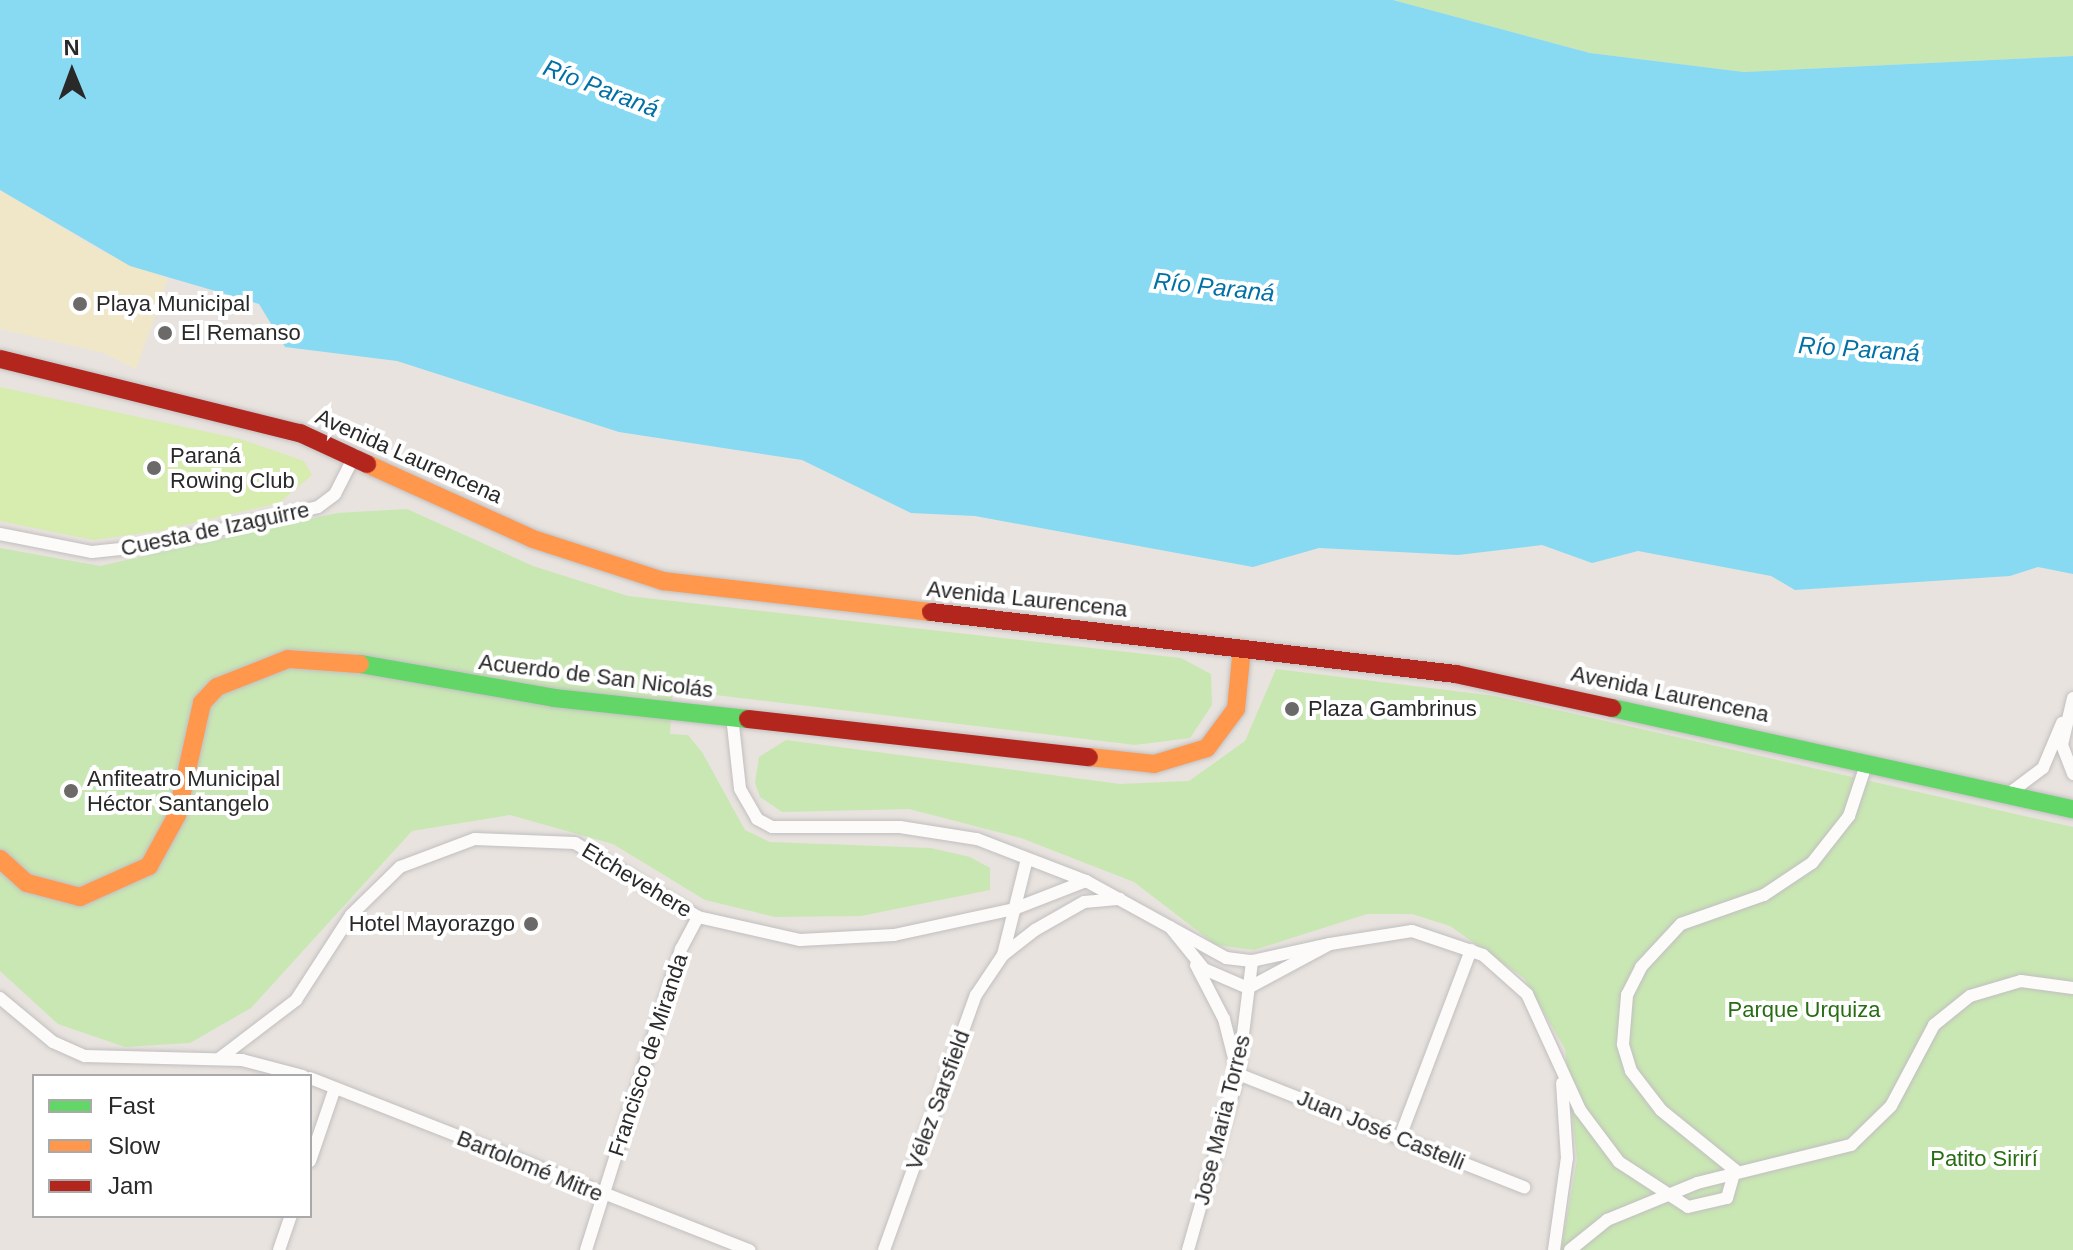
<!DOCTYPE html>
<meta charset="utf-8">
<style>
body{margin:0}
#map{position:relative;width:2073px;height:1250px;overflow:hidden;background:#e8e3de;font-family:Arial,sans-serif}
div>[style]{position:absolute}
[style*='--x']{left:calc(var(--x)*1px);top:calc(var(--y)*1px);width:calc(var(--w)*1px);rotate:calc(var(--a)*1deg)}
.green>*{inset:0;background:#c9e7b3}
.sand>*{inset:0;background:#f0e7c9}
.pitch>*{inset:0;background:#d7ecaf}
.water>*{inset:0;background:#88daf2}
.roads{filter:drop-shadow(0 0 2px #c1bfc0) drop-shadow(0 0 2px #c1bfc0)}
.street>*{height:12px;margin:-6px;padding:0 6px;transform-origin:6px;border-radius:6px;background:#fcfbfa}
.fast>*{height:18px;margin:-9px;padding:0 9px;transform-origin:9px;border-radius:9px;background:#63d668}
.slow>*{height:18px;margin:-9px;padding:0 9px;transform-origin:9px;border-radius:9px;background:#ff974d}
.jam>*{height:18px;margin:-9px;padding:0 9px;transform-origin:9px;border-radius:9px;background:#b3261e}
.dots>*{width:22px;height:22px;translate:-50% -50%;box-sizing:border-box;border:4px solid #fff;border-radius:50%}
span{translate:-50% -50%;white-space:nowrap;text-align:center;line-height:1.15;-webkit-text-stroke:8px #fff;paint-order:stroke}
.poi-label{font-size:22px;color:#292929}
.left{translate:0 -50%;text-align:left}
.right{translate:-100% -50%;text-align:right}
.street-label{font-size:22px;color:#292929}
.park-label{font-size:22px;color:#276d12}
.water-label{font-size:24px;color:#0071a6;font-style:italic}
.legend{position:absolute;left:32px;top:1074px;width:280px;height:144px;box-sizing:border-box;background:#fff;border:2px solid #a9a9a9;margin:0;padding:10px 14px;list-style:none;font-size:24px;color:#292929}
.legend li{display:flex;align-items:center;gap:16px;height:40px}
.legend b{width:40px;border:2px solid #a9a9a9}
.north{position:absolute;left:32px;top:32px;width:80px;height:80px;-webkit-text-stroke:6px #fff;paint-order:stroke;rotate:359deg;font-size:22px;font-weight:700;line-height:32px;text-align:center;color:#292929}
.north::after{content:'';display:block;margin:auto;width:28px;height:36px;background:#292929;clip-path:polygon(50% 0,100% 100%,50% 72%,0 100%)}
</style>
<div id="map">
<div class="green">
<div style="clip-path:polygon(1393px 0,2073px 0,2073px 56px,1744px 72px,1590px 53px)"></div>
<div style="clip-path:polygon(407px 509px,533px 566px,628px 596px,1181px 658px,1211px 674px,1212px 705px,1190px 738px,1135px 745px,673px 690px,670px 734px,688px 735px,702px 752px,745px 830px,770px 842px,931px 848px,970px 857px,990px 868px,990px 890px,861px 916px,775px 917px,705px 900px,613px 844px,510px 815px,412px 831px,251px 1008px,190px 1043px,125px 1047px,58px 1024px,0 971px,0 548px,100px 566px,337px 513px)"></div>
<div style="clip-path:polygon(1276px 669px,1495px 696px,2073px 827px,2073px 1250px,1561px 1250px,1577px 1160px,1565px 1049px,1524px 978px,1450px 926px,1412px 914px,1367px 914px,1254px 950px,1216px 945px,1134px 882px,1021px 838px,909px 809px,782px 812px,760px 797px,755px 783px,759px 757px,786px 740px,1120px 784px,1189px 781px,1245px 741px)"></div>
</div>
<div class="sand">
<div style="clip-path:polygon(0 190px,101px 251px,168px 279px,136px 369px,104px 353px,0 329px)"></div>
</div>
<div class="pitch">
<div style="clip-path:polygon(0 387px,240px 439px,304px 461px,312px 475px,279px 503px,159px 531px,93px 540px,0 521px)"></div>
</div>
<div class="water">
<div style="clip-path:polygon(0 0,1393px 0,1590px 53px,1744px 72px,2073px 56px,2073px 574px,2038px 567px,2010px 576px,1795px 590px,1771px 576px,1638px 551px,1592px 563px,1542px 545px,1458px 555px,1319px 548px,1253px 567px,975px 516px,911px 513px,802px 460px,619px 432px,397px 361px,285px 347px,259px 304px,130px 266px,0 190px)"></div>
</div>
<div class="roads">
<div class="street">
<div style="--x:0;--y:534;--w:94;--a:11.1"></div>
<div style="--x:92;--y:552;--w:57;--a:-6"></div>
<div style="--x:149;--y:546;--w:173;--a:-13"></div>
<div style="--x:318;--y:507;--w:21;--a:-37"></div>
<div style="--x:335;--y:494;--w:44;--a:-62.9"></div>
<div style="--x:2073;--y:698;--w:48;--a:103.2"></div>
<div style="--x:2062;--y:745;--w:31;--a:69"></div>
<div style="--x:732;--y:716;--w:73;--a:83.7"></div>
<div style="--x:740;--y:789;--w:34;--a:60"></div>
<div style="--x:757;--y:819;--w:17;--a:28"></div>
<div style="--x:772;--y:827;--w:128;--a:0"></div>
<div style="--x:900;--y:827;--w:78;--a:8.9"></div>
<div style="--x:977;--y:839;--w:117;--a:21.1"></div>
<div style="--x:1086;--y:881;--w:160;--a:28.8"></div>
<div style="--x:1226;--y:958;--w:26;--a:7"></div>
<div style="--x:1252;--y:961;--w:80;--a:-12.3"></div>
<div style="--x:1330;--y:944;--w:93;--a:151.8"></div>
<div style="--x:1248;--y:988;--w:48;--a:-156.6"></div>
<div style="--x:1204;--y:969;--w:54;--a:-129"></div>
<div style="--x:2007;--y:795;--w:45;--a:-36.9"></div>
<div style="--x:2043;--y:768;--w:49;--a:-67.1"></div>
<div style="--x:1330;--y:944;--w:83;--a:-9"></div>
<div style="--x:1412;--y:931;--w:75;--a:18.7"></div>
<div style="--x:1483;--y:955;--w:59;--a:41.6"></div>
<div style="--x:1527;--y:994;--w:128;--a:65.4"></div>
<div style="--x:1580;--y:1110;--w:65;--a:53.1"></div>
<div style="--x:1619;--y:1162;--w:82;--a:33.1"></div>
<div style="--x:1688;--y:1207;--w:40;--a:-13"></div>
<div style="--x:1727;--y:1198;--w:29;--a:-74"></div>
<div style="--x:1003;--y:955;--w:99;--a:-76"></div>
<div style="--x:1196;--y:965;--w:61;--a:62.6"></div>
<div style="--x:1224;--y:1019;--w:57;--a:75.7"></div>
<div style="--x:1238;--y:1074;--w:308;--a:21.6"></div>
<div style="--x:0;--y:998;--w:69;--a:39.7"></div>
<div style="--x:53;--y:1042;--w:35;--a:24"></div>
<div style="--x:85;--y:1056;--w:157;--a:1.5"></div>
<div style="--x:242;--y:1060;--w:63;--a:14.7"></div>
<div style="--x:220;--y:1058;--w:96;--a:-37.3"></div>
<div style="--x:296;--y:1000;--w:101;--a:-57.1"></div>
<div style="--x:351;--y:915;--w:69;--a:-44.4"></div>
<div style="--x:400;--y:867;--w:80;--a:-20.5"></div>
<div style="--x:475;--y:839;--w:100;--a:2.3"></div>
<div style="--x:575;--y:843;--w:144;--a:31"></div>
<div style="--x:698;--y:917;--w:105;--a:12.7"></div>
<div style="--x:800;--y:940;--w:94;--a:-3"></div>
<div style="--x:894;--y:935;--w:123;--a:-12.2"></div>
<div style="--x:1014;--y:909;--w:77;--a:-21.3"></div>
<div style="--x:310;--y:1078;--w:472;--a:21.4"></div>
<div style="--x:1400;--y:1137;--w:200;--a:-69.2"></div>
<div style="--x:310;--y:1161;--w:77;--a:-71.1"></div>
<div style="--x:1735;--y:1170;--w:95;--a:-141"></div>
<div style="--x:1661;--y:1110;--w:49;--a:-127.6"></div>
<div style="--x:1631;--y:1071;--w:28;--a:-107"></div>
<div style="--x:1623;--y:1044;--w:49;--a:-85.3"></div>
<div style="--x:1627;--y:995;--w:31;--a:-63"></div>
<div style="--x:1641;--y:967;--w:59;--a:-47.1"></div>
<div style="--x:1681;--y:924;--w:88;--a:-19.3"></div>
<div style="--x:1764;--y:895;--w:58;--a:-33.7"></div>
<div style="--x:1812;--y:863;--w:60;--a:-51.8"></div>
<div style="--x:1849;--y:816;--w:57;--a:-71.6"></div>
<div style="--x:279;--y:1250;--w:36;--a:-71"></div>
<div style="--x:586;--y:1250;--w:316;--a:-72.5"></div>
<div style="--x:681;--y:949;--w:36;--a:-62"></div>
<div style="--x:884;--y:1250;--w:271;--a:-70.2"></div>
<div style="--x:976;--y:995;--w:48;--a:-56"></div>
<div style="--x:1003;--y:955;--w:41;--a:-38"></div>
<div style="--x:1035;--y:930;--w:56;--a:-29.7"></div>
<div style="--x:1084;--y:902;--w:36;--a:-5"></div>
<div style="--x:1188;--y:1250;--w:183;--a:-74.1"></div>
<div style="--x:1238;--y:1074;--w:114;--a:-82.9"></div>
<div style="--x:1554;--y:1250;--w:93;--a:-82"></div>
<div style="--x:1567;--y:1158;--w:75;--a:-93.8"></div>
<div style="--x:1570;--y:1250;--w:48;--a:-39"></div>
<div style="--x:1607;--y:1220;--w:97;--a:-22.3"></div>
<div style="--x:1697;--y:1183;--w:159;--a:-13.9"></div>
<div style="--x:1851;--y:1145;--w:56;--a:-44.3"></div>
<div style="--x:1891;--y:1106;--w:92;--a:-62"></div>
<div style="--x:1934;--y:1025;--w:46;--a:-38.9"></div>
<div style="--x:1970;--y:996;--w:53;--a:-16.4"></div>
<div style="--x:2021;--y:981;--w:52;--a:7.7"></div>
</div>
<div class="fast">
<div style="--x:360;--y:664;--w:197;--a:9.9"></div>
<div style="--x:554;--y:698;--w:195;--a:6.2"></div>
<div style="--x:1612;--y:708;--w:472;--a:12.4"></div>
</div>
<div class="slow">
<div style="--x:367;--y:464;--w:182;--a:24.3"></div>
<div style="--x:533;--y:539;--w:137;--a:17.9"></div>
<div style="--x:663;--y:581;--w:270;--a:6.6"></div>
<div style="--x:1089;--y:757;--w:65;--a:6.1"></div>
<div style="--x:1154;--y:764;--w:55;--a:-16.8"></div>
<div style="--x:1207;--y:748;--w:49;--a:-53.4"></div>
<div style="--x:1236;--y:709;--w:61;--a:-84.4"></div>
<div style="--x:0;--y:859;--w:36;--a:42"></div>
<div style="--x:27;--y:883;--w:55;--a:14.8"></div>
<div style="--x:80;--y:897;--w:76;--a:-24.2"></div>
<div style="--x:149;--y:866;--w:58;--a:-61.2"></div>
<div style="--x:177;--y:815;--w:115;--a:-77.4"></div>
<div style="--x:202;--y:703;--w:22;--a:-47"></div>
<div style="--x:217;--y:687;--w:76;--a:-21.5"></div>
<div style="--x:288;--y:659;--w:72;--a:4"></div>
</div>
<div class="jam">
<div style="--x:0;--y:359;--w:309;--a:13.9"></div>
<div style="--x:300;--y:433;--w:74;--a:24.8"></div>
<div style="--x:931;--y:612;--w:529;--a:6.74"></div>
<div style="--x:1456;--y:674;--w:160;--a:12.3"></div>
<div style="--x:748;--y:719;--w:343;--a:6.4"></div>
</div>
</div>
<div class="dots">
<div style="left:80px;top:304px;background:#6c6a68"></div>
<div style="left:165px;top:333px;background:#6c6a68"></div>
<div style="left:154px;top:468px;background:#6c6a68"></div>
<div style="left:1292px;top:709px;background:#6c6a68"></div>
<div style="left:71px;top:791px;background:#6c6a68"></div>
<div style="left:531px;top:924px;background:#6c6a68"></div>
</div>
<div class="poi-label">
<span class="left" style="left:96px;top:304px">Playa Municipal</span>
<span class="left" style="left:181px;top:333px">El Remanso</span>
<span class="left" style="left:170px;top:468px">Paraná<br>Rowing Club</span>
<span class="left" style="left:1308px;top:709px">Plaza Gambrinus</span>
<span class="left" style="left:87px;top:791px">Anfiteatro Municipal<br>Héctor Santangelo</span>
<span class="right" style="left:515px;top:924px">Hotel Mayorazgo</span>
</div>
<div class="street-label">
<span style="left:409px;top:456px;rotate:24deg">Avenida Laurencena</span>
<span style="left:215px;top:529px;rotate:-12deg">Cuesta de Izaguirre</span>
<span style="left:1027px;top:599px;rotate:6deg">Avenida Laurencena</span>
<span style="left:596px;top:676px;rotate:7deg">Acuerdo de San Nicolás</span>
<span style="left:1670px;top:694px;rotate:12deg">Avenida Laurencena</span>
<span style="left:637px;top:880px;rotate:31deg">Etchevehere</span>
<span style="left:648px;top:1055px;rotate:-72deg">Francisco de Miranda</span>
<span style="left:938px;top:1100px;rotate:-70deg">Vélez Sarsfield</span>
<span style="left:1222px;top:1120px;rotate:-76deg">Jose Maria Torres</span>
<span style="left:1381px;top:1130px;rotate:22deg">Juan José Castelli</span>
<span style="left:530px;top:1166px;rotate:22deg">Bartolomé Mitre</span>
</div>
<div class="park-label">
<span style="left:1804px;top:1010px">Parque Urquiza</span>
<span style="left:1984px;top:1159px">Patito Sirirí</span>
</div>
<div class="water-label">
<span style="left:601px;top:88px;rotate:21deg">Río Paraná</span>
<span style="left:1214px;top:287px;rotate:6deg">Río Paraná</span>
<span style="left:1859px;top:349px;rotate:4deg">Río Paraná</span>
</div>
<ul class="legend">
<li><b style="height:10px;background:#63d668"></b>Fast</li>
<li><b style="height:10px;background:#ff974d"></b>Slow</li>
<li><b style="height:10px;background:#b3261e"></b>Jam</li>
</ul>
<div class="north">N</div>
</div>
